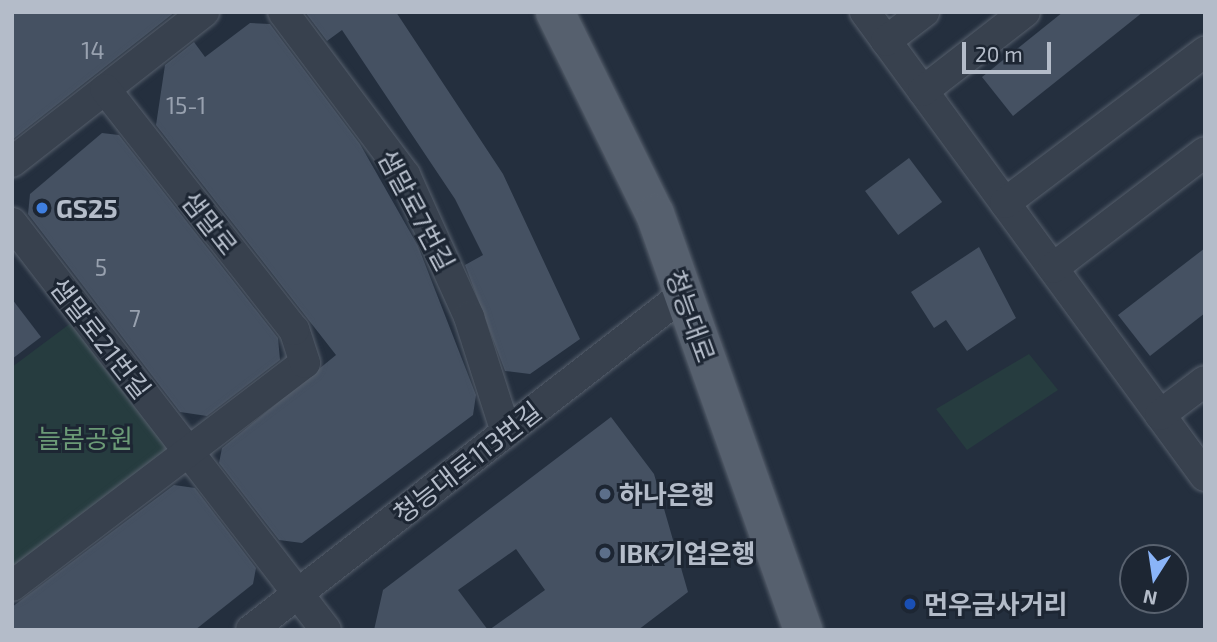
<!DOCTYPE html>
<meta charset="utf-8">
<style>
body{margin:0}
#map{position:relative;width:1217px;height:642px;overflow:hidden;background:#242f3e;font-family:"Exo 2","Noto Sans KR",sans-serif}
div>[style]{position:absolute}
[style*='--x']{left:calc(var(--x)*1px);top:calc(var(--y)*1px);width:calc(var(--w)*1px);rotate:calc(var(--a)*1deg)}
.green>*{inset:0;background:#263c3f}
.building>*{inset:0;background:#455162;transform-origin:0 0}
.roads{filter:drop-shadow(0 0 2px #565f6c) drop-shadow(0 0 2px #565f6c)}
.minor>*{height:30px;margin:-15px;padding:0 15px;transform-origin:15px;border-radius:15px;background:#38414e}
.major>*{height:38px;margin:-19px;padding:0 19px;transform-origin:19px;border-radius:19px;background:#56606e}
.dots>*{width:19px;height:19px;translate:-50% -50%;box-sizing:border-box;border:4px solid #1d2633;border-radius:50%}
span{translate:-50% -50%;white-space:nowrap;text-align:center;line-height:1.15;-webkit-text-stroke:6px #1d2633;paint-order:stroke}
.number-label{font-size:23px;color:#98a1af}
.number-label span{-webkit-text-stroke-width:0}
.poi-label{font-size:26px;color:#b4bcc9;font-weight:700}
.left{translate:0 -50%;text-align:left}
.street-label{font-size:26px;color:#b4bcc9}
.park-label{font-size:26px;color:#6b9a76}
.frame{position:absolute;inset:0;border:14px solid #b4bcc9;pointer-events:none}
.north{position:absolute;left:1119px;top:544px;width:70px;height:70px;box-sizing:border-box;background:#1d2633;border:2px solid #59626f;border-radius:50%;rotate:192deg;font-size:19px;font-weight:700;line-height:28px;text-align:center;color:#b4bcc9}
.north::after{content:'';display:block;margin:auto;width:24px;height:32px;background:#8ab4f8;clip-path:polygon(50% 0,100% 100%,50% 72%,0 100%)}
.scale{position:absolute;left:962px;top:42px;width:89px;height:32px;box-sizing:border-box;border:4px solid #b4bcc9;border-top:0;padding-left:9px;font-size:21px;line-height:24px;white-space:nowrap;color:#b4bcc9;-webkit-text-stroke:5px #1d2633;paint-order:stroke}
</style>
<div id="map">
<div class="green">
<div style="clip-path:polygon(83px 314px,191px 452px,12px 586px,12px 367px)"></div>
<div style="clip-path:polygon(1029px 354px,1058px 390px,967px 450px,936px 409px)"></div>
</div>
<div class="building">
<div style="clip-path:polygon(12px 12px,175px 12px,12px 140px)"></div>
<div style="clip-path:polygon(305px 12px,396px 12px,503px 174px,580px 339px,530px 374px,505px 371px,465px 265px,483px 255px,455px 199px,342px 30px,327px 41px)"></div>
<div style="clip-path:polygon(1063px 12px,1143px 12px,1013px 116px,982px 77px)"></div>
<div style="clip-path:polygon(250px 23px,270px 24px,360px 144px,418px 246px,476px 395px,473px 415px,302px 543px,279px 540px,219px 463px,222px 448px,336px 355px,156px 125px,165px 65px,194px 42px,205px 57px)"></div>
<div style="clip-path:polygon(102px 133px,119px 135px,278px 338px,280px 360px,207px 416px,180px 412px,28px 214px,30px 194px)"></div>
<div style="left:909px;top:158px;width:55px;height:55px;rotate:53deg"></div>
<div style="clip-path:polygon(979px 247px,1016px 318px,967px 351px,946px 320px,934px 328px,911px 292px)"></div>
<div style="clip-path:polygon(1205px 248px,1205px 313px,1150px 356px,1118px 315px)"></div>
<div style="clip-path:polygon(12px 299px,41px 337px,12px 359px)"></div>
<div style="clip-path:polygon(611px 417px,654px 474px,688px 592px,638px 630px,489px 630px,545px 590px,516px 549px,458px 590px,488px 630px,374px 630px,383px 590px)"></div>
<div style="clip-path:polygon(174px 485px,195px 488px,256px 568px,253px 584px,195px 630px,12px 630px,12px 607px)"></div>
</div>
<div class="roads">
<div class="minor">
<div style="--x:283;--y:12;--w:204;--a:53.2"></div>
<div style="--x:405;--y:175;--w:156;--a:65.7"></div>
<div style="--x:469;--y:317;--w:121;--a:72.2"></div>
<div style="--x:865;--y:12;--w:575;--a:53.77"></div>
<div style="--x:886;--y:41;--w:48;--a:-37.3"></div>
<div style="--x:923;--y:91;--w:129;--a:-37.8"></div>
<div style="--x:12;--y:162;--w:244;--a:-38"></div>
<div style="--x:1005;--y:203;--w:251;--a:-37.1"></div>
<div style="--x:12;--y:223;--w:514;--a:52.35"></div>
<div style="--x:1053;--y:268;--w:191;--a:-37.3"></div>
<div style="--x:1160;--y:415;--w:56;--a:-37.1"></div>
<div style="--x:12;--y:586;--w:368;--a:-37.3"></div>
<div style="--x:305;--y:363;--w:35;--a:-108"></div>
<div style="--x:294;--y:330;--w:306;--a:-128.1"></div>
<div style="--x:251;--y:630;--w:548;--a:-37.81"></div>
</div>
<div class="major">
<div style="--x:555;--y:12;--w:225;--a:63.7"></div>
<div style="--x:655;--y:214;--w:442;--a:70.4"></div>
</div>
</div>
<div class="dots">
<div style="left:42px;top:208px;background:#3f7fe0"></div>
<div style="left:605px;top:494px;background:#5c6f8a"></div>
<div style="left:605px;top:553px;background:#5c6f8a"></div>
<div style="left:910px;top:604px;background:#1a4fb4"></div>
</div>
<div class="number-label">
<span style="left:93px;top:50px">14</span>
<span style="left:186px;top:105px">15-1</span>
<span style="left:101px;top:267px">5</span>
<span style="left:135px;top:318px">7</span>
</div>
<div class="poi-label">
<span class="left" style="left:56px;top:208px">GS25</span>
<span class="left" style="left:619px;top:494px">하나은행</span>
<span class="left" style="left:619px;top:553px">IBK기업은행</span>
<span class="left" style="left:924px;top:604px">먼우금사거리</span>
</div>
<div class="street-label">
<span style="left:417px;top:210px;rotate:62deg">샘말로7번길</span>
<span style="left:210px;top:223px;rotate:52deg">샘말로</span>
<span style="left:691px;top:316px;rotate:70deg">청능대로</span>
<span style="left:101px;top:338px;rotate:52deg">샘말로21번길</span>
<span style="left:467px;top:462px;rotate:-38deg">청능대로113번길</span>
</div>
<div class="park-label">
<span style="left:85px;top:438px">늘봄공원</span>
</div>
<div class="frame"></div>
<div class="north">N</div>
<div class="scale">20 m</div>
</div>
